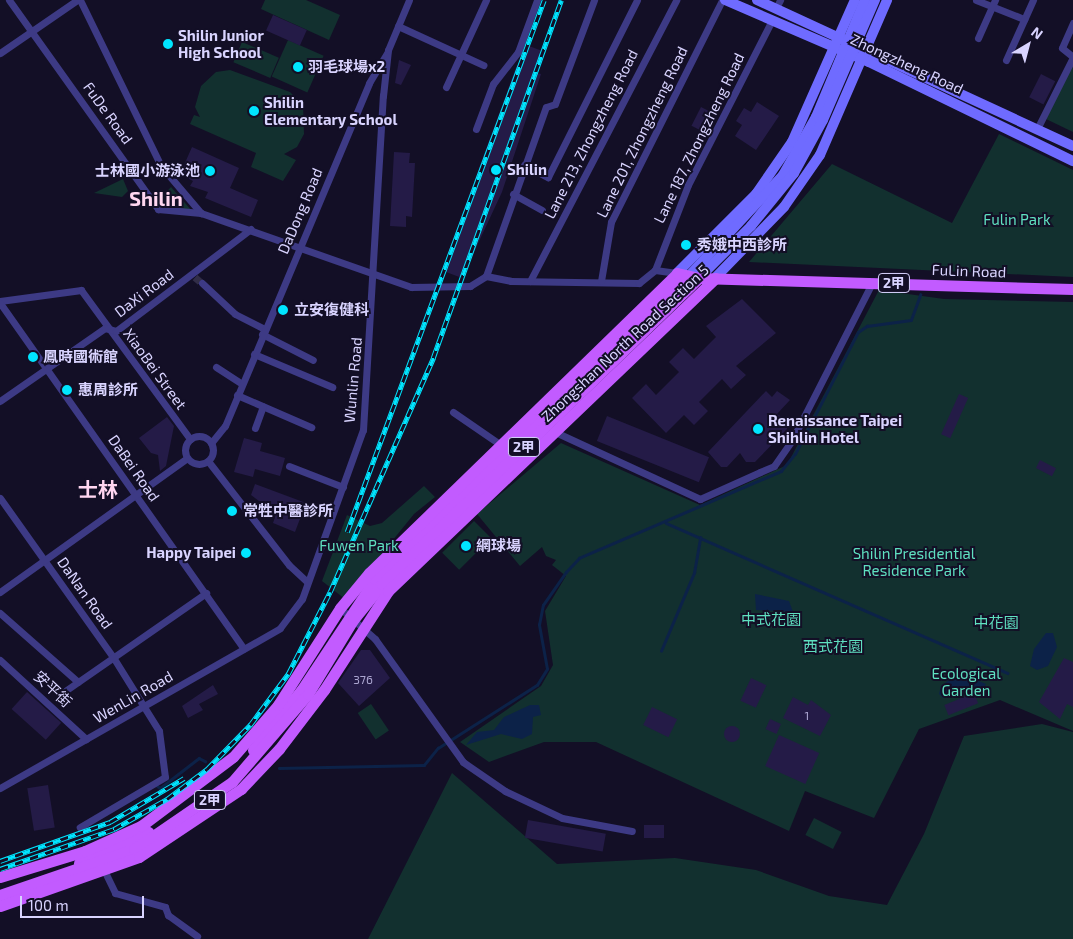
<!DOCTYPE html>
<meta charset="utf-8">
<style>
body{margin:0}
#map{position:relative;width:1073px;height:939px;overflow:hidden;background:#130f26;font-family:"Exo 2","Noto Sans TC",sans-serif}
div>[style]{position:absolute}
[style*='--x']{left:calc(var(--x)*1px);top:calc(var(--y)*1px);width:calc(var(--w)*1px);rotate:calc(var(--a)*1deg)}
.green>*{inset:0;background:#12302f;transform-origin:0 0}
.water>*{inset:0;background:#0c2248}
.stream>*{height:2.5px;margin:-1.25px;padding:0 1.25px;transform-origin:1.25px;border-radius:1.25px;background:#0c2248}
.building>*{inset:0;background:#241b47;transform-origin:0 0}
.round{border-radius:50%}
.street-tunnel>*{height:7px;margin-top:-3.5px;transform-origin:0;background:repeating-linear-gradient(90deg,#312d47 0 7px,transparent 0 10.5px)}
.street>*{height:7px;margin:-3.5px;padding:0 3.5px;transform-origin:3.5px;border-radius:3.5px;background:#3d3a85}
.street>.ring{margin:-3.5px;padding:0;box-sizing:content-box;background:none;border:7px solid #3d3a85;border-radius:50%}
.secondary>*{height:10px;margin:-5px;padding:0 5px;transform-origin:5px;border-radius:5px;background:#6f6bff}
.primary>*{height:11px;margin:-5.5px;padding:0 5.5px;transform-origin:5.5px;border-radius:5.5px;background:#c25bff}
.rail>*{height:4.5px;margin-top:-2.25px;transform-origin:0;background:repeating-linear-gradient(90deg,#130f26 0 8px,#00e5ff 0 16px);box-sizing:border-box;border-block:1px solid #00e5ff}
.dots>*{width:14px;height:14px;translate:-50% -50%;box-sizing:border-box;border:2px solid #130f26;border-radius:50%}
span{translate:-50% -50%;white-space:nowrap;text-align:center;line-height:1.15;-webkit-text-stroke:4px #130f26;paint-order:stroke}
.number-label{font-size:12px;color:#aca6d1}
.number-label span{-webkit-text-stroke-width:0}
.shield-label span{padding:1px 4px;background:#130f26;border:1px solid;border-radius:4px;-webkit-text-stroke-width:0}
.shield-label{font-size:14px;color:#d9d4ff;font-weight:700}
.poi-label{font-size:15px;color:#d9d4ff;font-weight:700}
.left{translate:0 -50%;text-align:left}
.right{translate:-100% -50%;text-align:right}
.street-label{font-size:15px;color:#d9d4ff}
.park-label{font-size:15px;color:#5fe0c0}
.district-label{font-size:20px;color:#ffd6f0;font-weight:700}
.north{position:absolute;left:1003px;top:20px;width:50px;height:50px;-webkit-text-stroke:4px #130f26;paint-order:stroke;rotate:37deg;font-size:14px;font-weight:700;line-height:20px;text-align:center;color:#d9d4ff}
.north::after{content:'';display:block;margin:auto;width:18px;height:22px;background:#d9d4ff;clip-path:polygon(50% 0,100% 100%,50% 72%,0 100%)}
.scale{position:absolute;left:20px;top:896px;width:124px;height:22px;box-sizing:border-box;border:2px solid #d9d4ff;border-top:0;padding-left:6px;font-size:15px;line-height:18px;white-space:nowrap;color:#d9d4ff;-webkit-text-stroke:4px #130f26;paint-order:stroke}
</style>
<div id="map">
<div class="green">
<div style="clip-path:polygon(265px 0,306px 0,340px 15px,329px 40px,261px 9px)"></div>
<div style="left:288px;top:40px;width:39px;height:40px;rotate:24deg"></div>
<div style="left:242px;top:42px;width:40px;height:22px;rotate:23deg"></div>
<div style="clip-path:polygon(1073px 64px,1073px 132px,1046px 119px)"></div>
<div style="clip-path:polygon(230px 70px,290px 92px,303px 105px,304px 134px,297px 147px,284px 154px,296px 160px,283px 181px,251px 167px,256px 153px,190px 124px,194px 115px,200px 117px,195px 107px,201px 86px,216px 72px)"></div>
<div style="clip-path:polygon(999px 134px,1073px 170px,1073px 277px,749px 262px,832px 164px,952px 223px)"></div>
<div style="clip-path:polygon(123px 179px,128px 191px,122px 197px,94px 193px)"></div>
<div style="clip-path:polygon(171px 187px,192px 211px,166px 209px,158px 201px)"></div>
<div style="clip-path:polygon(879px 290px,944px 299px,1073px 302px,1073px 731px,1000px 700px,919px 729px,874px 818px,805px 791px,789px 831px,596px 742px,544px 742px,489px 762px,460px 742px,541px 686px,553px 665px,545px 611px,566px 576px,552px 565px,556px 560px,546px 556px,542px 547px,520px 566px,477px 514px,561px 443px,700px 505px,787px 465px)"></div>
<div style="clip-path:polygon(424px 486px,435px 497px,414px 514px,345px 599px,322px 581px,347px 515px,370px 526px,382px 523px)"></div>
<div style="left:474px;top:521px;width:24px;height:45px;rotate:45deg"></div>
<div style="left:371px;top:704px;width:32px;height:16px;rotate:56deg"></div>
<div style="clip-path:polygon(1042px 724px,1073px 732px,1073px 939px,368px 939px,452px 773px,557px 864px,675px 858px,756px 870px,829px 896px,887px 905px,924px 834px,964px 736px)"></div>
<div style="left:814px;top:818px;width:31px;height:19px;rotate:27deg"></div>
</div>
<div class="water">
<div style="clip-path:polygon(755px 594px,789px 601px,793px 612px,756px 610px)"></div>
<div style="clip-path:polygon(1046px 633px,1053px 633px,1057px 647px,1048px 666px,1037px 670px,1030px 666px,1034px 649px)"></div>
<div style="clip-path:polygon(952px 678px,976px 680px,986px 684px,981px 692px,948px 692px,943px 698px,939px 694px,941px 686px)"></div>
<div style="clip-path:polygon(530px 705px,539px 705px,541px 715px,533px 717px,532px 734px,522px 739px,501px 734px,466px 745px,477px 732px,494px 730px,504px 717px)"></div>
</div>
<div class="stream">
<div style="--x:666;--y:523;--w:373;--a:23.7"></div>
<div style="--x:661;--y:651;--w:85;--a:-67.1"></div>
<div style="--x:694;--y:573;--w:36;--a:-80"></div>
<div style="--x:279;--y:768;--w:145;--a:-1.2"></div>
<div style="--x:424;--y:765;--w:22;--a:-51"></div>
<div style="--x:438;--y:748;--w:117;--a:-32.5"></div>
<div style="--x:537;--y:685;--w:19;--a:-58"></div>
<div style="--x:547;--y:669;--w:45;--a:-100.3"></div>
<div style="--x:539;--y:625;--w:20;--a:-79"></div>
<div style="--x:543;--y:605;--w:40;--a:-55.1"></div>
<div style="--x:566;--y:572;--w:19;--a:-47"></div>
<div style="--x:579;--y:558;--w:220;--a:-23.3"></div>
<div style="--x:781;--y:471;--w:22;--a:-51"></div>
<div style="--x:795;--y:454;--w:137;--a:-62.7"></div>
<div style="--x:858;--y:332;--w:11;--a:-34"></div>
<div style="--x:867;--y:326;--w:44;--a:-7.8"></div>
<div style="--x:911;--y:320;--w:27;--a:-70"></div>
<div style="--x:155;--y:784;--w:6;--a:39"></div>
<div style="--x:160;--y:788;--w:49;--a:-37.6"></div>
<div style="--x:199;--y:758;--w:7;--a:27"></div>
</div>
<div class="building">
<div style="left:273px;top:15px;width:37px;height:17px;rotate:24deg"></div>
<div style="clip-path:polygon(529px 46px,545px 52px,537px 73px,541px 74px,502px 192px,462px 278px,446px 272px,452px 254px,448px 253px,517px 65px,521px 67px)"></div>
<div style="clip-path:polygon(399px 60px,411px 65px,401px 85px,395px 83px)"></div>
<div style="left:1041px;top:74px;width:16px;height:26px;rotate:27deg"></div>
<div style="clip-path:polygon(757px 102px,779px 116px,756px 150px,735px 136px,742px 125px,736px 121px,744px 108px,751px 112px)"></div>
<div style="left:701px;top:107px;width:11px;height:21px;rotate:27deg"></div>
<div style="clip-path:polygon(192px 147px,239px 168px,230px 188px,258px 200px,251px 217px,205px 198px,208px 192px,190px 186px,193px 181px,180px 174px)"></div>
<div style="clip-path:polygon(394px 152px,410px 153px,409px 163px,415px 163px,412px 217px,406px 216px,406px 227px,390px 226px)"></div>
<div style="clip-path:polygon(742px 299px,776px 333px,736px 366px,746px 375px,731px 389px,722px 379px,699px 402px,708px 411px,694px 425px,684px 415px,666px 433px,632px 398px,646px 384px,656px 395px,679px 372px,669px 362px,683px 348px,694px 359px,716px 337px,706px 326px)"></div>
<div style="clip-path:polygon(766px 391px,772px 397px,777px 391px,790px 400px,777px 414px,787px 420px,787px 429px,755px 462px,746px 462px,740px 453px,727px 467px,721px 467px,708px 452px)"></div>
<div style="left:959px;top:394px;width:10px;height:44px;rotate:24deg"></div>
<div style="left:607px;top:416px;width:110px;height:27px;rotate:22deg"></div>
<div style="clip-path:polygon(167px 417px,174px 426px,166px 466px,160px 471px,158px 455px,151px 453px,139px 438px)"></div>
<div style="clip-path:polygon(244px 438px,262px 443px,260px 451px,285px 458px,280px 476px,255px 469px,253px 477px,234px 472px)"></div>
<div style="left:1040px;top:460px;width:18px;height:9px;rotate:27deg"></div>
<div style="clip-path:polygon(255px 484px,306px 503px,295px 532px,273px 523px,276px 514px,251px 495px)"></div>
<div style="clip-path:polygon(361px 650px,370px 650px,390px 678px,359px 706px,338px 683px)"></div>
<div style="clip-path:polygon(1064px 658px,1073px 662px,1073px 707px,1067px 704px,1060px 719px,1039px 702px)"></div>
<div style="left:751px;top:678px;width:17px;height:25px;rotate:25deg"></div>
<div style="clip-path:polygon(213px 685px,218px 694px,199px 704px,203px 710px,188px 718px,182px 706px)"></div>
<div style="left:27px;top:692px;width:46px;height:23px;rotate:42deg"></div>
<div style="left:974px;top:693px;width:11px;height:32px;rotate:68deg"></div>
<div style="clip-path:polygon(793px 697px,808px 705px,811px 700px,831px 715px,820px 736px,783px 718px)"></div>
<div style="left:652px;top:707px;width:28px;height:20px;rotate:26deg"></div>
<div style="left:770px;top:719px;width:12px;height:11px;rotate:24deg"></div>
<div class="round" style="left:724px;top:726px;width:16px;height:16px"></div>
<div style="left:779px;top:735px;width:44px;height:34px;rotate:24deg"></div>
<div style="left:48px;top:785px;width:43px;height:21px;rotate:81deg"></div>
<div style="left:528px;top:820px;width:79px;height:18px;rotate:10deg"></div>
<div style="left:664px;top:825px;width:13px;height:20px;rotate:90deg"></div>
</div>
<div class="street-tunnel">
<div style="--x:195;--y:277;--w:9;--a:41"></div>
</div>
<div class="street">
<div style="--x:9;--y:0;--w:257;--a:54.5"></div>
<div style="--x:158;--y:209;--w:43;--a:5.3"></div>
<div style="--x:201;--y:213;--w:223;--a:19.4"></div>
<div style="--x:411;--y:287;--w:59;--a:-1"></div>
<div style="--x:470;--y:286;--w:19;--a:-32"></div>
<div style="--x:486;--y:276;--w:25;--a:11"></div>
<div style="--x:511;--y:281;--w:128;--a:0.9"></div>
<div style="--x:639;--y:283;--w:21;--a:-39"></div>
<div style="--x:655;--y:270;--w:22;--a:8"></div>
<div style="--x:80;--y:0;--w:185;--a:64"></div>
<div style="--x:161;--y:166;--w:62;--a:49.6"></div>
<div style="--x:976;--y:0;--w:52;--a:21.6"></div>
<div style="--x:776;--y:8;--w:9;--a:-63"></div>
<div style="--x:1073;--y:23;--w:27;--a:114"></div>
<div style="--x:1062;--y:48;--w:14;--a:39"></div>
<div style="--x:398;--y:26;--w:94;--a:24.6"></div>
<div style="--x:978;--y:38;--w:42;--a:-65.9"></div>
<div style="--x:0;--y:53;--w:93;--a:-34.5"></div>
<div style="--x:1006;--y:60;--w:66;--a:-65.8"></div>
<div style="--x:446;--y:87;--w:96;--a:-65.3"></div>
<div style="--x:476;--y:129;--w:48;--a:-69.3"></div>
<div style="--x:493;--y:84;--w:41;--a:-52"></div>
<div style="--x:518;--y:52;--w:55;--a:-69.9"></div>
<div style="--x:1037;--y:129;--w:80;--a:-63.4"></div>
<div style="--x:524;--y:165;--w:27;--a:27"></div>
<div style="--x:548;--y:177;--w:198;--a:-63.3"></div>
<div style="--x:513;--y:194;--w:33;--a:29"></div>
<div style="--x:655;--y:270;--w:91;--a:-68.8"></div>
<div style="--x:688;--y:185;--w:185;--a:-63"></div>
<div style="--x:486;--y:276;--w:179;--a:-70.5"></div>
<div style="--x:546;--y:107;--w:9;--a:-18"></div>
<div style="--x:555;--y:104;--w:111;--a:-69.4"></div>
<div style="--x:530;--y:281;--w:317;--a:-62.5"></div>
<div style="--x:601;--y:281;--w:60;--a:-80.4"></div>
<div style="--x:611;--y:222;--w:248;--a:-63.4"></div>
<div style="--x:202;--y:283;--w:45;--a:43.2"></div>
<div style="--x:235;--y:314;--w:34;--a:27"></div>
<div style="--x:0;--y:301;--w:82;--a:-7.7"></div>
<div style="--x:81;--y:290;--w:185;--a:53.8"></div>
<div style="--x:0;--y:303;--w:423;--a:54.8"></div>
<div style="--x:262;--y:334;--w:57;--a:27"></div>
<div style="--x:254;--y:354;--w:85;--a:22.9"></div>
<div style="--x:216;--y:367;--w:31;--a:33"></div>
<div style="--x:237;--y:395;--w:81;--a:23.4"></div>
<div style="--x:0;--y:401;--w:128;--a:-34.8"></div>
<div style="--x:105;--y:328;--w:11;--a:15"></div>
<div style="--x:116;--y:331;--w:169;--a:-37.1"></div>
<div style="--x:453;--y:412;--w:58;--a:34.5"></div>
<div style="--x:255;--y:428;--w:23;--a:-70"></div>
<div style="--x:553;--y:431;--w:162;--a:24.8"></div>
<div style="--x:700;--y:499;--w:66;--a:-24.2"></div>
<div style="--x:760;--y:472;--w:15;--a:-23"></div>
<div style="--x:774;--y:466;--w:32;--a:-55"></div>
<div style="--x:792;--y:440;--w:178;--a:-63"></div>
<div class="ring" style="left:185px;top:436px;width:21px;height:21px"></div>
<div style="--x:211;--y:443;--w:22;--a:-51"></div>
<div style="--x:225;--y:426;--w:372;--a:-67.2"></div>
<div style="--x:369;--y:83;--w:35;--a:-59"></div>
<div style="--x:208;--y:461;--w:132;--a:52.1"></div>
<div style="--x:289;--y:565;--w:25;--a:43"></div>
<div style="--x:289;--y:466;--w:58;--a:21.3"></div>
<div style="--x:0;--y:498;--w:195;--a:54.6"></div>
<div style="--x:113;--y:657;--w:87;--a:58.1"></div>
<div style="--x:159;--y:731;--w:46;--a:82.6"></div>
<div style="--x:165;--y:777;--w:99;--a:149.5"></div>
<div style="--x:0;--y:592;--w:230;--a:-35.6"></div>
<div style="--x:340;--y:608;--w:47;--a:41.5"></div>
<div style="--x:375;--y:639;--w:151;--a:54.4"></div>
<div style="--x:463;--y:762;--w:51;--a:34.6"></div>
<div style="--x:505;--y:791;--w:63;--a:25.3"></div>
<div style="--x:562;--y:818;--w:71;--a:10.5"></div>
<div style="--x:0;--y:613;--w:104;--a:41.5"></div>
<div style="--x:0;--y:660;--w:117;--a:42.6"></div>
<div style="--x:65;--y:691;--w:172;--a:-34.8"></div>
<div style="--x:0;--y:788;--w:322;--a:-29.7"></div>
<div style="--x:280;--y:628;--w:36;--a:-53"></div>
<div style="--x:302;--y:599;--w:180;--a:-70.2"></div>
<div style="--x:363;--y:430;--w:335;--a:-86.6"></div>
<div style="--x:383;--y:96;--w:46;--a:-83.8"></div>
<div style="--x:388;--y:50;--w:54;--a:-67.2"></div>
<div style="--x:103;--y:868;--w:28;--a:64"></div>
<div style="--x:115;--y:893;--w:52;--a:15.6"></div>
<div style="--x:165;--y:907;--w:9;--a:69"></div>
<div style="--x:168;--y:915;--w:36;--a:36"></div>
</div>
<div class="secondary">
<div style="--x:725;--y:0;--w:157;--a:23.3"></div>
<div style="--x:869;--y:62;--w:227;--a:25.9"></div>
<div style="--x:757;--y:0;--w:348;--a:24.8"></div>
<div style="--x:677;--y:273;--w:112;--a:-45"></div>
<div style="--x:756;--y:194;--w:63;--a:-55.3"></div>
<div style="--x:792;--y:142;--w:155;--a:-66.1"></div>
<div style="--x:688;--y:277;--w:139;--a:-47"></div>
<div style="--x:783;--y:175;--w:67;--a:-60.4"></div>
<div style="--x:816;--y:117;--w:127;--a:-67.3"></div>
<div style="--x:699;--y:278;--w:74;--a:-45"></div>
<div style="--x:751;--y:226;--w:68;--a:-50.9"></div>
<div style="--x:794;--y:173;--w:60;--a:-61.3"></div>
<div style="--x:823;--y:120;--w:131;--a:-66.6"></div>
<div style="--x:715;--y:278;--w:99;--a:-45.8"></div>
<div style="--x:784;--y:207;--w:63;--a:-55.3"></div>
<div style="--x:820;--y:155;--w:169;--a:-66.6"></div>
</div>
<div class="primary">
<div style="--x:253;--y:750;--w:78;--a:-51.2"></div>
<div style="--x:302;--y:689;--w:132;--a:-56.4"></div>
<div style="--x:375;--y:579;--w:435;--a:-44"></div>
<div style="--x:79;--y:863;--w:76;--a:-24.2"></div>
<div style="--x:0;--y:877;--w:89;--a:-17"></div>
<div style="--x:85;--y:851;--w:61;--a:-24.1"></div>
<div style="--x:141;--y:826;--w:115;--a:-36.9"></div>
<div style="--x:233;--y:757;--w:69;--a:-49.1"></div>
<div style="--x:278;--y:705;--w:115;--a:-57.4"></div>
<div style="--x:340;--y:608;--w:45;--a:-50.4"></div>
<div style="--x:369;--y:573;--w:430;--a:-44.2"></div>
<div style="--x:677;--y:273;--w:23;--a:13"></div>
<div style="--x:699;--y:278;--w:374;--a:1.7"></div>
<div style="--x:0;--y:895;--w:142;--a:-18.9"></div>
<div style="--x:134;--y:849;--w:119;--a:-34.4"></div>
<div style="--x:232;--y:782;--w:116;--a:-49.2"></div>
<div style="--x:308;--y:694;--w:87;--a:-58.7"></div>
<div style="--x:353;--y:620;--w:46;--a:-51.1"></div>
<div style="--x:382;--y:584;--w:441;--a:-44"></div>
<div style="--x:0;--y:906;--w:147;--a:-19.4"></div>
<div style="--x:139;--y:857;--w:123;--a:-33.7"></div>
<div style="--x:241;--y:789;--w:55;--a:-46.5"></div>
<div style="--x:279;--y:749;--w:74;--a:-52.7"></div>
<div style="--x:324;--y:690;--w:118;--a:-57.1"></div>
<div style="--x:388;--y:591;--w:453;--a:-43.7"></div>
</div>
<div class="rail">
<div style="--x:347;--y:532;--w:567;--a:-69.68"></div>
<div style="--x:0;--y:861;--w:117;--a:-19.5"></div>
<div style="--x:110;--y:822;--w:86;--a:-30.7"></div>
<div style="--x:0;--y:869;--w:121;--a:-19.3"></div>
<div style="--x:114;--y:829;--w:61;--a:-29.5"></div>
<div style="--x:167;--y:799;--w:50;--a:-36.9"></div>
<div style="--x:207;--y:769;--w:62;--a:-45.7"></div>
<div style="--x:250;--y:725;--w:64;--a:-53.3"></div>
<div style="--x:288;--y:674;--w:92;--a:-62.9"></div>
<div style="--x:330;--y:592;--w:256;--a:-66.2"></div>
<div style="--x:433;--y:358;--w:380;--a:-70.3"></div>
</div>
<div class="dots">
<div style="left:168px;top:44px;background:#00e5ff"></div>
<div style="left:298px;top:67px;background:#00e5ff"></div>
<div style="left:254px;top:111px;background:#00e5ff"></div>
<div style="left:496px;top:170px;background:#00e5ff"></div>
<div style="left:210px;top:171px;background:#00e5ff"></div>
<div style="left:686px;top:245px;background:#00e5ff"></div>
<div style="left:283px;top:310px;background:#00e5ff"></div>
<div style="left:33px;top:357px;background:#00e5ff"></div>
<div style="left:67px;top:390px;background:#00e5ff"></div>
<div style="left:758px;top:429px;background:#00e5ff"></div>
<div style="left:232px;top:511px;background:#00e5ff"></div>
<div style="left:466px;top:546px;background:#00e5ff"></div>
<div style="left:246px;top:553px;background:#00e5ff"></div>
</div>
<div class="number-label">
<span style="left:363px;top:680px">376</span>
<span style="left:807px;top:716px">1</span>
</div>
<div class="shield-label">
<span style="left:894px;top:283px">2甲</span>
<span style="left:524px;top:447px">2甲</span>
<span style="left:210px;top:800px">2甲</span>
</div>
<div class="poi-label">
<span class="left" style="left:178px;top:44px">Shilin Junior<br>High School</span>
<span class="left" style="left:308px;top:67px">羽毛球場x2</span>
<span class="left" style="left:264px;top:111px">Shilin<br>Elementary School</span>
<span class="left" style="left:507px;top:170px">Shilin</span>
<span class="right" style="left:200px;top:171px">士林國小游泳池</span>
<span class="left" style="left:697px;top:245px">秀娥中西診所</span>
<span class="left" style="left:294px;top:310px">立安復健科</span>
<span class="left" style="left:43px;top:357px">鳳時國術館</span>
<span class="left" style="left:78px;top:390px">惠周診所</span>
<span class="left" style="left:768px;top:429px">Renaissance Taipei<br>Shihlin Hotel</span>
<span class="left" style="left:243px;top:511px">常牲中醫診所</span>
<span class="left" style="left:476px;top:546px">網球場</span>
<span class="right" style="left:236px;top:553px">Happy Taipei</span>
</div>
<div class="street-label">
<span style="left:907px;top:64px;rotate:25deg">Zhongzheng Road</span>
<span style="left:108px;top:113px;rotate:54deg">FuDe Road</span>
<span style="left:642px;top:132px;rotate:-64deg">Lane 201, Zhongzheng Road</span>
<span style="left:591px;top:134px;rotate:-63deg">Lane 213, Zhongzheng Road</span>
<span style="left:699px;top:138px;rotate:-64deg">Lane 187, Zhongzheng Road</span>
<span style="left:300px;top:211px;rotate:-67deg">DaDong Road</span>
<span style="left:969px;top:271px;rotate:2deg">FuLin Road</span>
<span style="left:144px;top:293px;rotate:-37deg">DaXi Road</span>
<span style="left:625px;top:343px;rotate:-43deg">Zhongshan North Road Section 5</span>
<span style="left:155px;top:369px;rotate:54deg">XiaoBei Street</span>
<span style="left:353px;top:380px;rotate:-85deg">Wunlin Road</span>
<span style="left:134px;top:468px;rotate:55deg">DaBei Road</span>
<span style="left:85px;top:593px;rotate:55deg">DaNan Road</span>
<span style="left:53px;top:689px;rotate:43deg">安平街</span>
<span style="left:133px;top:697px;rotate:-30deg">WenLin Road</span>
</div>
<div class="park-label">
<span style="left:1017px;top:220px">Fulin Park</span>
<span style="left:359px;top:546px">Fuwen Park</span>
<span style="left:914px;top:562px">Shilin Presidential<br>Residence Park</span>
<span style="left:771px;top:620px">中式花園</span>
<span style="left:996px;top:623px">中花園</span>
<span style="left:833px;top:647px">西式花園</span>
<span style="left:966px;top:682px">Ecological<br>Garden</span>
</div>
<div class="district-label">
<span style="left:156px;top:198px">Shilin</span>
<span style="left:98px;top:489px">士林</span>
</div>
<div class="north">N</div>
<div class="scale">100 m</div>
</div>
